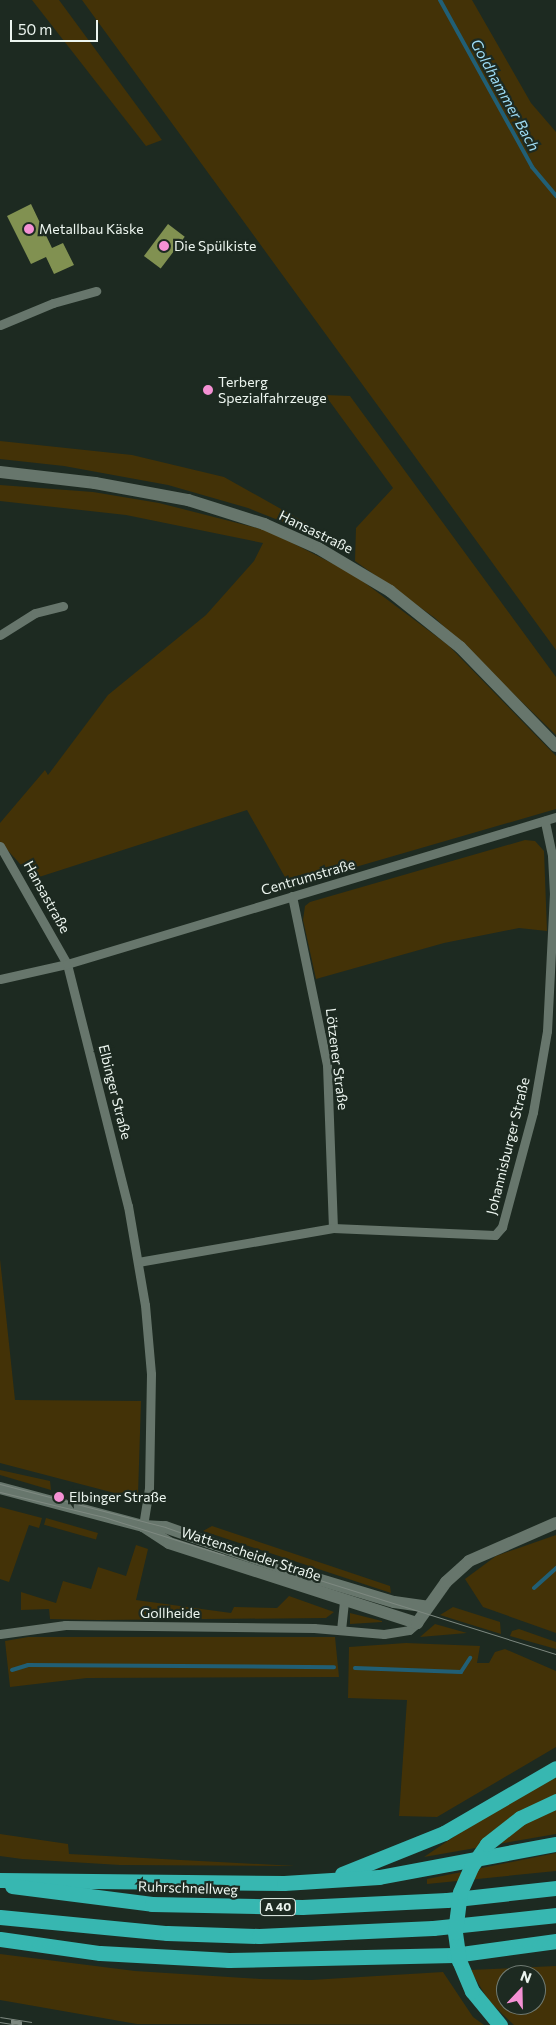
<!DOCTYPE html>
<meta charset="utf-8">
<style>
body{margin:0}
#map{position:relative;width:556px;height:2025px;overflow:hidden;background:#1d2a21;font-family:Commissioner,sans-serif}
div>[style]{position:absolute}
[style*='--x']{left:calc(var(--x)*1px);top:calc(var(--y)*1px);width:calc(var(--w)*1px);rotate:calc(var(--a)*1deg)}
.green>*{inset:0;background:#433207;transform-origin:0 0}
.stream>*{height:4px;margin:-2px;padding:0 2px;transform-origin:2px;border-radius:2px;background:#215f75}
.building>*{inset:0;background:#819151;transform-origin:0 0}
.street>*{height:9px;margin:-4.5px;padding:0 4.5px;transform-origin:4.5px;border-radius:4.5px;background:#67766c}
.secondary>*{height:12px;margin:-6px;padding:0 6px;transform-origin:6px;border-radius:6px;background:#67766c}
.highway>*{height:15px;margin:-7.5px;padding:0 7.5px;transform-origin:7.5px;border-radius:7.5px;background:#37b7b1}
.tram>*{height:1px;margin:-0.5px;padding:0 0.5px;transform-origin:0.5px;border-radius:0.5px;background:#7e8981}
.rail>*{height:5.5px;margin-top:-2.75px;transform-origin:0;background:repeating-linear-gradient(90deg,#1d2a21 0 11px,#7e8981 0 22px);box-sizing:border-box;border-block:1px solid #7e8981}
.dots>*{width:14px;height:14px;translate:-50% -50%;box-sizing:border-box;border:2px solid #1d2a21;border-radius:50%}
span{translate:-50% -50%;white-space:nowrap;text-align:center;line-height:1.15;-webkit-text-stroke:4.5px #1d2a21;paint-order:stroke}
.shield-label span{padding:1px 4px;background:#1d2a21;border:1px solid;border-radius:4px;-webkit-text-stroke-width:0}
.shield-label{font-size:12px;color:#ecf5ef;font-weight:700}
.poi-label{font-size:14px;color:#ecf5ef}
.left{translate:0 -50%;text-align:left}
.street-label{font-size:14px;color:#ecf5ef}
.water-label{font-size:15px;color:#9ddbf4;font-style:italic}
.north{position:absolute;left:496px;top:1965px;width:50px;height:50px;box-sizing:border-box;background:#1d2a21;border:1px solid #707b73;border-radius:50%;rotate:21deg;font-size:14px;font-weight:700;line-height:20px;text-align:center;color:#ecf5ef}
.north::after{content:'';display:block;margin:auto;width:18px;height:22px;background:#f491d4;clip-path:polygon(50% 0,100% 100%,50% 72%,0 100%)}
.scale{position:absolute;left:10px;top:20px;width:88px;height:22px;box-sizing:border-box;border:2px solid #ecf5ef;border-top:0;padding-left:6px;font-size:15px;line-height:18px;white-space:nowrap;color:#ecf5ef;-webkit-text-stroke:4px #1d2a21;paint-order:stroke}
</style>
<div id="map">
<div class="green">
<div style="clip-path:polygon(32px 0,59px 0,162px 140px,146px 146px)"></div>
<div style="clip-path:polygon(82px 0,472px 0,531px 103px,556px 132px,556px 650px)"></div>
<div style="clip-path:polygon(325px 395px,350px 396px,556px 677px,556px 735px,435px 618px,355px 561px,356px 528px,393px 488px)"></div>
<div style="clip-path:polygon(0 441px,132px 455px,224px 477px,306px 523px,301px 529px,248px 508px,168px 485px,64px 466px,0 459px)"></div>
<div style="clip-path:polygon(0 485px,93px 492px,159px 503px,269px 531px,353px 574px,448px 645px,556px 756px,556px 809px,290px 886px,247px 810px,36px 878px,27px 864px,22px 866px,0 842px,0 823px,45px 770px,48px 775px,108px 695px,206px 615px,254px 561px,263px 543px,126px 515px,0 501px)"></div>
<div style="clip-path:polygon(525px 840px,535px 841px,544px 851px,547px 931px,519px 928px,444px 943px,316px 979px,303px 920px,305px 906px,310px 902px)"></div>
<div style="clip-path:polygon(0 1259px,15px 1400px,141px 1401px,138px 1495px,128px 1492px,126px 1496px,0 1463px)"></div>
<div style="clip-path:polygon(0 1470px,50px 1481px,51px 1490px,0 1475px)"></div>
<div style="clip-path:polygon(0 1507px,42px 1518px,39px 1528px,29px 1525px,9px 1582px,0 1579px)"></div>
<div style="left:46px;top:1518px;width:54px;height:7px;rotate:16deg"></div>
<div style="clip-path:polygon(212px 1526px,390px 1586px,391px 1593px,203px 1531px)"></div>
<div style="clip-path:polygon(556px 1535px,556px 1633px,483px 1607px,465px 1579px,496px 1556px)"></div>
<div style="clip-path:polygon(136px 1545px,148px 1549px,136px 1600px,231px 1613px,234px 1607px,277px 1608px,289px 1596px,334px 1612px,326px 1618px,98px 1620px,50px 1619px,49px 1609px,21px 1610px,21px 1592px,56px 1603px,63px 1581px,91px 1589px,98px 1567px,126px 1576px)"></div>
<div style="clip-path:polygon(453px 1607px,500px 1622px,501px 1634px,440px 1615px)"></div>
<div style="clip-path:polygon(350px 1613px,382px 1621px,382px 1622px,350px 1624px)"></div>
<div style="clip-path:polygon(435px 1624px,467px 1633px,420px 1637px)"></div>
<div style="clip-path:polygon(519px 1629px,556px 1642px,556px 1649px,510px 1636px,512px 1631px)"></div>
<div style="clip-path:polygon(28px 1637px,335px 1637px,339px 1677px,87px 1678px,10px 1687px,5px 1641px)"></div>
<div style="clip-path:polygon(406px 1643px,480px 1646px,477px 1663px,489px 1663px,495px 1652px,505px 1649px,556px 1671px,556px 1747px,437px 1817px,399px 1816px,407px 1700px,348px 1698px,349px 1647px)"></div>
<div style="clip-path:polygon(556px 1777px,556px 1834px,424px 1857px,511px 1798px)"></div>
<div style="clip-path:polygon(0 1834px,68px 1844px,69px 1854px,296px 1866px,120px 1865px,22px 1859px,0 1856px)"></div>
<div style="clip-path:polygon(556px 1853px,556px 1871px,427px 1884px,427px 1879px)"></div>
<div style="clip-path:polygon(0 1954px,135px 1971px,260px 1979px,311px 1980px,443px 1972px,473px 2017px,484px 2025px,137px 2024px,0 2000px)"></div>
<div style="clip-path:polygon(evenodd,556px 1966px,556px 2025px,514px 2025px,489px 2001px,470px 1970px,556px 1966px,506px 1975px,536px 1975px,536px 2005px,506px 2005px,506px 1975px)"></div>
</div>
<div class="stream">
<div style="--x:440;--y:0;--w:191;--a:61.1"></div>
<div style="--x:532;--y:167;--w:38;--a:50"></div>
<div style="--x:534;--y:1588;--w:30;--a:-42"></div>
<div style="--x:355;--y:1668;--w:106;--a:2.2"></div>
<div style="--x:461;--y:1672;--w:17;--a:-57"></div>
<div style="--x:12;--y:1670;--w:17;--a:-17"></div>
<div style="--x:28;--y:1665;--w:306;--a:0.4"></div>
</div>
<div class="building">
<div style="clip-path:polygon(31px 204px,52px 248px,63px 243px,74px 265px,54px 274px,46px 257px,31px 264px,7px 216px)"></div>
<div style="left:168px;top:224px;width:21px;height:40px;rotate:37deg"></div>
</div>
<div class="street">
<div style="--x:0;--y:325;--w:57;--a:-22.5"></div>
<div style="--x:53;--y:303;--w:45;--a:-15.6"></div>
<div style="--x:0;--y:635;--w:41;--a:-32.2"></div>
<div style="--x:35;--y:613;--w:29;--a:-14"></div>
<div style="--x:0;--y:846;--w:136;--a:60.4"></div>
<div style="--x:67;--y:964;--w:250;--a:75.9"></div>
<div style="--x:128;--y:1206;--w:100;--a:80.3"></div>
<div style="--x:145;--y:1305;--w:69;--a:85"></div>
<div style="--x:151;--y:1374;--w:114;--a:91"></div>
<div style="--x:149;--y:1488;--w:38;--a:99"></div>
<div style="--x:292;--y:896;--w:173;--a:78.3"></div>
<div style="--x:327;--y:1065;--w:163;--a:87.9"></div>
<div style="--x:0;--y:979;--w:69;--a:-12.6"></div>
<div style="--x:67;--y:964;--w:511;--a:-16.73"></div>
<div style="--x:138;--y:1262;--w:198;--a:-9.9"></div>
<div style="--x:333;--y:1228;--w:162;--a:2.5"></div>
<div style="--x:495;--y:1235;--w:11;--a:-49"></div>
<div style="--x:502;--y:1227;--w:119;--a:-74.9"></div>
<div style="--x:533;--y:1112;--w:82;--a:-80.2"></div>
<div style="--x:547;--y:1031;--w:137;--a:-87.1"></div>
<div style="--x:554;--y:894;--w:39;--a:-93"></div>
<div style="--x:552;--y:855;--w:35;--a:-102"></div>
<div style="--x:341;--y:1630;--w:30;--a:-84"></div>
<div style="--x:0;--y:1634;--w:66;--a:-7.9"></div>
<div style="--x:65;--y:1625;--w:249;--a:0.7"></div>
<div style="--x:314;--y:1628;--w:70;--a:4.9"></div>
<div style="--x:384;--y:1634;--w:25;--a:-9"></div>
<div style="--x:409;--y:1630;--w:11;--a:-41"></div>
</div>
<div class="secondary">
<div style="--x:0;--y:472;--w:96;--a:6.6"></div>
<div style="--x:95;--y:483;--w:95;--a:10.4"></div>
<div style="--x:188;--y:500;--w:80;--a:17.5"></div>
<div style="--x:264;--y:524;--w:59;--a:24"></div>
<div style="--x:318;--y:548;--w:84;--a:30.8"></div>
<div style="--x:390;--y:591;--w:90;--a:38.7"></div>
<div style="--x:460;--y:647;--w:138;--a:45.9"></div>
<div style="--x:0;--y:1488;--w:148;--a:14.9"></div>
<div style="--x:143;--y:1526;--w:22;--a:3"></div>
<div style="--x:165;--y:1527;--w:137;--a:19.2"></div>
<div style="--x:294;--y:1572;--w:104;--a:16.7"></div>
<div style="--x:394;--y:1602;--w:34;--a:8"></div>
<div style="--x:143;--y:1526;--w:31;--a:33"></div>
<div style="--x:169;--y:1543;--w:261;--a:17.9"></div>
<div style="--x:417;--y:1623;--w:50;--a:-54.7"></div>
<div style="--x:446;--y:1582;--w:31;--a:-42"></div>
<div style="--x:469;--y:1561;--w:95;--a:-23.6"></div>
</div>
<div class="highway">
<div style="--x:342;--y:1874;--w:110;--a:-21.9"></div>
<div style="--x:444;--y:1833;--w:129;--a:-30.1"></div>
<div style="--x:0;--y:1880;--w:284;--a:0.6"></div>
<div style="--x:284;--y:1883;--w:95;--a:-3.6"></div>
<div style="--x:379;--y:1877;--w:180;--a:-10.6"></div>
<div style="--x:12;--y:1886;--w:141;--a:7.3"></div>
<div style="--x:152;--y:1904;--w:150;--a:1.1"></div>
<div style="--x:302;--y:1907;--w:145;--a:-2.8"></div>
<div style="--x:447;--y:1900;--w:110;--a:-6.3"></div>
<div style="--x:0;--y:1917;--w:168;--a:5.5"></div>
<div style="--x:167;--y:1933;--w:92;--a:1.9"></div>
<div style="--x:259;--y:1936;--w:174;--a:-2.6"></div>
<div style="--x:433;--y:1928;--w:124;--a:-6"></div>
<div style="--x:0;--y:1939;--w:101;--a:8"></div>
<div style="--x:100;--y:1953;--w:129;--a:3.1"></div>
<div style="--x:229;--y:1960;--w:225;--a:-1.3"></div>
<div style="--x:454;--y:1955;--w:103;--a:-7.8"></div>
<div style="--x:500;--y:2025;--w:44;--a:-129.5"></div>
<div style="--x:472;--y:1991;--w:33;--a:-113"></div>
<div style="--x:459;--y:1961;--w:29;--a:-98"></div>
<div style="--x:455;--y:1932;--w:40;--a:-82.9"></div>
<div style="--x:460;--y:1892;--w:27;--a:-66"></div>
<div style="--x:471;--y:1867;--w:28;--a:-55"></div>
<div style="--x:487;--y:1844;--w:42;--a:-38.2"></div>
<div style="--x:520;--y:1818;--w:40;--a:-25"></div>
</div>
<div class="tram">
<div style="--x:0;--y:1484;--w:171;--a:14.6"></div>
<div style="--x:165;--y:1527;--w:137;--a:19.2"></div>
<div style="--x:294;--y:1572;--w:275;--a:17.4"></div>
<div style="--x:0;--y:1492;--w:107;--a:13.5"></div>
<div style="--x:104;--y:1517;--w:126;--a:17.6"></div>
</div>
<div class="rail">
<div style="--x:0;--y:2020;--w:32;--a:9"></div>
</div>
<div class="dots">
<div style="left:29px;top:229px;background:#f491d4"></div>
<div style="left:164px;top:246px;background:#f491d4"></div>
<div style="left:208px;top:390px;background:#f491d4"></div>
<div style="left:59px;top:1497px;background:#f491d4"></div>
</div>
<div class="shield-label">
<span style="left:278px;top:1907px">A 40</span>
</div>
<div class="poi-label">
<span class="left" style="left:39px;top:229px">Metallbau Käske</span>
<span class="left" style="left:174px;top:246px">Die Spülkiste</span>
<span class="left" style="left:218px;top:390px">Terberg<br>Spezialfahrzeuge</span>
<span class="left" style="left:69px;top:1497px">Elbinger Straße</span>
</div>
<div class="street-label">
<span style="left:316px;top:532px;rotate:26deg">Hansastraße</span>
<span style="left:308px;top:877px;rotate:-16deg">Centrumstraße</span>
<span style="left:47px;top:897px;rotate:61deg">Hansastraße</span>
<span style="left:337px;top:1059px;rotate:83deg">Lötzener Straße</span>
<span style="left:115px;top:1092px;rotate:76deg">Elbinger Straße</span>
<span style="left:508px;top:1146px;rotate:-76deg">Johannisburger Straße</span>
<span style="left:251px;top:1554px;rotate:18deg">Wattenscheider Straße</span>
<span style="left:170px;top:1613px">Gollheide</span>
<span style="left:188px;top:1888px;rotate:2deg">Ruhrschnellweg</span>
</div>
<div class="water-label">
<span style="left:505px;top:95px;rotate:61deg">Goldhammer Bach</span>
</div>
<div class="north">N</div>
<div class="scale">50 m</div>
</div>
